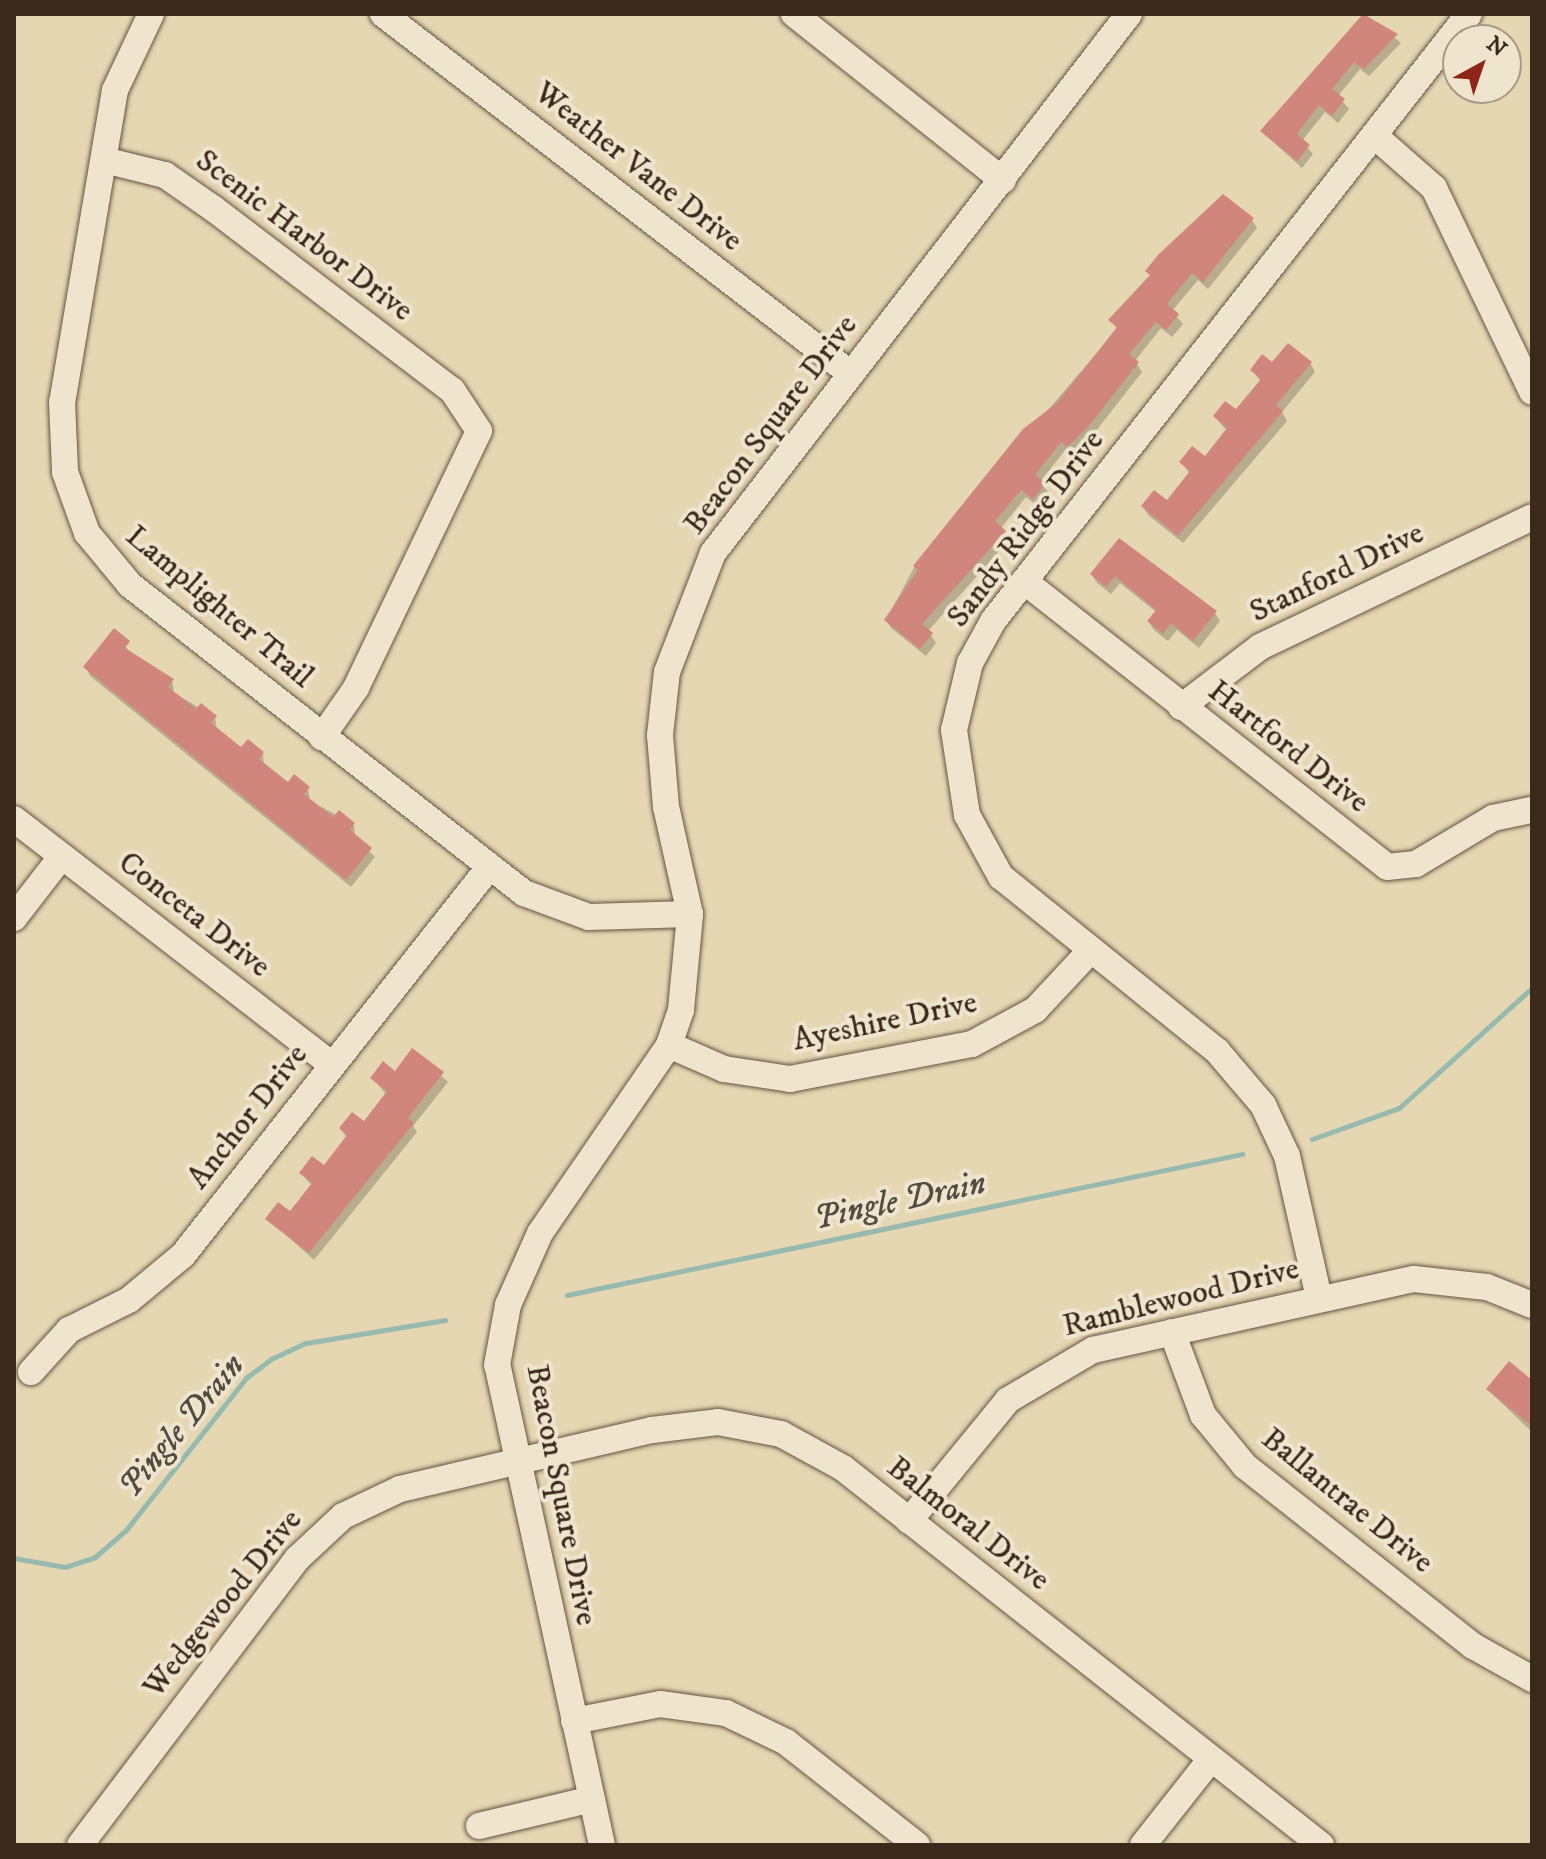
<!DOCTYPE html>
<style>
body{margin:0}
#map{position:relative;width:1546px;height:1859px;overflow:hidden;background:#e6d7b3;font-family:"IM FELL DW Pica",serif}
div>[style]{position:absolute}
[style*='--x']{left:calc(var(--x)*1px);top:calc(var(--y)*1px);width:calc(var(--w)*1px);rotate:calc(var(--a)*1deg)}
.shadow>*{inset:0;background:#0003}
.stream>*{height:5px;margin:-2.5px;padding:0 2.5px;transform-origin:2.5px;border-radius:2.5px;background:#96baad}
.building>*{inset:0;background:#d1867d}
.roads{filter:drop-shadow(0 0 2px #665442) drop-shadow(0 0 2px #665442)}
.minor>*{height:26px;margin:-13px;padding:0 13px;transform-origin:13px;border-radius:13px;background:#efe5ce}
span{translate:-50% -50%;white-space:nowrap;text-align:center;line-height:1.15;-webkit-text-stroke:8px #efe5ce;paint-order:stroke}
.street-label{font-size:32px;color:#3b291c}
.water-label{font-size:34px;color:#524d40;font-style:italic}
.frame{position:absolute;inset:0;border:16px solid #3b291c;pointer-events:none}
.north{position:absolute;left:1442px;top:24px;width:80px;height:80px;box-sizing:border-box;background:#efe5ce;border:2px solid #a79a87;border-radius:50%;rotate:40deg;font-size:22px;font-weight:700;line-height:32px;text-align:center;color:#3b291c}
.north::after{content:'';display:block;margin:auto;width:28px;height:36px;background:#8f2418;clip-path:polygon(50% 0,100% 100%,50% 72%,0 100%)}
</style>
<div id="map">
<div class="shadow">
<div style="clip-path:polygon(1365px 14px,1401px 43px,1369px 76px,1360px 69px,1338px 96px,1349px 109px,1338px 123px,1325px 112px,1302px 141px,1313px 154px,1302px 168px,1262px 132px)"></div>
<div style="clip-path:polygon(1252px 220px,1257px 228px,1208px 289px,1198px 280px,1172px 311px,1183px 324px,1172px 337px,1161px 328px,1135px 361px,1142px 372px,1092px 436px,1072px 454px,1066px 449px,1040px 482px,1049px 493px,1038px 506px,1026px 497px,1001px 528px,1009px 540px,928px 631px,936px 643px,926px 656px,891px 628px,886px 620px,915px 566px,1117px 329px,1111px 320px,1151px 278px,1148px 271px)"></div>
<div style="clip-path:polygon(1310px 363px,1315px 372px,1282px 412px,1287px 421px,1183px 543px,1148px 515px,1143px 507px,1167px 503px,1190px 474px,1181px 462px,1205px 459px,1227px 431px,1215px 417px,1237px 412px,1261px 382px,1252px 370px)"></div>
<div style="clip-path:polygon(1119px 541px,1215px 613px,1220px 621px,1199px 648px,1177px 630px,1168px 641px,1154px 630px,1149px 622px,1156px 612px,1120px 583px,1111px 594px,1097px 583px,1092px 575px)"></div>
<div style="clip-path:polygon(114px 631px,131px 654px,172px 681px,174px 693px,215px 717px,217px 730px,242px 750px,263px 753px,264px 766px,288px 784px,308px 788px,310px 801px,354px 824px,355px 837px,375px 857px,351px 887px,90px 676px,86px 667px)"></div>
<div style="clip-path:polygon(413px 1050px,448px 1082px,413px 1126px,417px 1132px,314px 1260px,268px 1219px,291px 1214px,312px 1186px,301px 1173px,324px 1168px,346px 1137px,341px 1129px,364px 1124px,387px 1095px,372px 1078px,395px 1073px)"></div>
<div style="clip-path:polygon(1532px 1379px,1532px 1432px,1488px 1390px)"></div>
</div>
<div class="stream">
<div style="--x:1312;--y:1139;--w:92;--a:-19.6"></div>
<div style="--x:1399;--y:1108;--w:179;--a:-42.1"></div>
<div style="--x:567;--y:1295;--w:690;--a:-11.8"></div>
<div style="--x:14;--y:1558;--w:52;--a:10"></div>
<div style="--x:65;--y:1567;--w:32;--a:-18"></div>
<div style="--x:95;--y:1557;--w:41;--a:-41.1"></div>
<div style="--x:126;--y:1530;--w:194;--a:-51.7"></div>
<div style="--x:246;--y:1378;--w:31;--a:-37"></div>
<div style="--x:271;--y:1359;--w:38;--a:-25"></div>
<div style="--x:306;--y:1343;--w:141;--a:-9.4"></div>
</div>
<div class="building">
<div style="clip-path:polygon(1363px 14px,1398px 34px,1364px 69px,1354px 62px,1332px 89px,1345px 99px,1332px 116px,1319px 105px,1297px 134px,1310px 145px,1297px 161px,1260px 131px)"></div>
<div style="clip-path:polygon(1223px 194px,1254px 218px,1203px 282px,1192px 273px,1167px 304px,1179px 314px,1166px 330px,1156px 322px,1129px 354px,1139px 362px,1088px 427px,1067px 447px,1061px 442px,1035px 475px,1046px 483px,1033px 499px,1021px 490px,995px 521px,1006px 531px,922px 624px,933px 633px,920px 649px,884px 620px,918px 570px,913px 566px,1023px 429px,1057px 403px,1096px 354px,1117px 327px,1108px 320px,1150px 275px,1145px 271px,1158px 255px)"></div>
<div style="clip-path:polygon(1288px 343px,1312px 362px,1276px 405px,1283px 411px,1178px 536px,1141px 506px,1154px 490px,1167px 500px,1190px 471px,1179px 462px,1192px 446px,1205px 456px,1227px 428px,1213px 416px,1225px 401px,1236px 409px,1261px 379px,1250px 370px,1262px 354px,1272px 362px)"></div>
<div style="clip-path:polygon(1119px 538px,1217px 611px,1193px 641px,1171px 623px,1163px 634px,1147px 621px,1156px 610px,1115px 576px,1106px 587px,1090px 574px)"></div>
<div style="clip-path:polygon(114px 628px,130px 641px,125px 648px,174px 679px,168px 687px,196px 709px,201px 703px,217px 716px,211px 723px,241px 747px,248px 739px,264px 752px,259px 759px,288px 782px,294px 774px,310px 787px,304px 794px,333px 817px,339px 810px,355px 823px,350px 830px,372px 848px,346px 880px,83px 667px)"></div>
<div style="clip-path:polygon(412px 1048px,444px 1072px,408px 1118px,414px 1123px,309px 1253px,265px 1219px,278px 1202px,290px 1211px,312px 1183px,299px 1173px,312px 1156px,324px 1165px,347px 1135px,339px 1128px,352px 1112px,364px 1121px,387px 1091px,370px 1078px,383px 1061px,395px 1071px)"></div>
<div style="clip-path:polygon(1509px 1361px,1532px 1380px,1532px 1426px,1486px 1389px)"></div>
</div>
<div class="roads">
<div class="minor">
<div style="--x:151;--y:14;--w:84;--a:115.3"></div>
<div style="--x:115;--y:90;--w:316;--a:99.6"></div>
<div style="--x:62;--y:402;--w:70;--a:87.5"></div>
<div style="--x:65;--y:472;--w:65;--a:70.2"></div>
<div style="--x:87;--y:533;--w:67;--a:50.4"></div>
<div style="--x:130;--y:585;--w:500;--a:38.02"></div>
<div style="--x:524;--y:893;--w:69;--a:20.3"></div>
<div style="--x:589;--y:917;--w:101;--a:-1.7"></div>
<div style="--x:383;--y:14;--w:590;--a:37.57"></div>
<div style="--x:794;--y:14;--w:267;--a:38.5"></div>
<div style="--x:1375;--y:136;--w:79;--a:41.4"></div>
<div style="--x:1434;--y:188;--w:226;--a:64.3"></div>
<div style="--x:104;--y:160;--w:63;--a:13.8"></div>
<div style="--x:165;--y:175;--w:60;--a:34.8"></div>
<div style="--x:214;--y:209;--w:299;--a:37.3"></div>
<div style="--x:452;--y:390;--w:49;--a:56.6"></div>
<div style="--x:479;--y:431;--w:285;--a:115.6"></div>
<div style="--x:356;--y:688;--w:60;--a:124.8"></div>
<div style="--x:1024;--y:581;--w:462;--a:38.2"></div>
<div style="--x:1387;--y:867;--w:29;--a:-6"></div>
<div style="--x:1416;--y:864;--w:90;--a:-30.9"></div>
<div style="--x:1493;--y:818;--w:40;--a:-12"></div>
<div style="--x:1181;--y:707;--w:99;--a:-37.2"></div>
<div style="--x:1260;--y:647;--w:301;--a:-25.5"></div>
<div style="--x:14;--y:819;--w:401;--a:37.7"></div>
<div style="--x:14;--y:918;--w:78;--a:-52.3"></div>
<div style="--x:669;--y:1045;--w:60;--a:23.6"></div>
<div style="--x:724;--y:1069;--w:67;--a:8.6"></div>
<div style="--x:790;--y:1079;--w:185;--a:-10.9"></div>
<div style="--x:972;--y:1044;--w:72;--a:-28.4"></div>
<div style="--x:1035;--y:1010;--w:81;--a:-47"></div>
<div style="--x:1319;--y:1298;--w:146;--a:-102.7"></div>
<div style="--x:1287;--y:1156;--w:56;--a:-115.2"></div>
<div style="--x:1263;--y:1105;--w:71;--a:-130.4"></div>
<div style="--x:1217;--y:1051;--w:277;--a:-141.1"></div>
<div style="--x:1001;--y:877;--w:71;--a:-118.7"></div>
<div style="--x:967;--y:815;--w:86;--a:-98.7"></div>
<div style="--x:954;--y:730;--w:69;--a:-76.6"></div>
<div style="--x:970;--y:663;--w:48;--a:-61.3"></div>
<div style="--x:993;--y:621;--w:771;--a:-51.9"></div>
<div style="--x:1172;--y:1332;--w:89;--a:69.5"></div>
<div style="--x:1203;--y:1415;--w:66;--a:50.5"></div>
<div style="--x:1245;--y:1466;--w:290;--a:38.3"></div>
<div style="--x:1473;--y:1646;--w:68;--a:29.2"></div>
<div style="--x:31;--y:1372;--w:57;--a:-47.9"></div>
<div style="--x:69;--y:1330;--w:67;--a:-26.6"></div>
<div style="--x:129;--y:1300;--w:70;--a:-39.8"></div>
<div style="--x:183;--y:1255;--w:493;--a:-51.7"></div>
<div style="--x:909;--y:1521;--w:156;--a:-50.7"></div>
<div style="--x:1008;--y:1400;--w:99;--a:-30.5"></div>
<div style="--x:1093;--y:1350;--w:329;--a:-12.5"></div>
<div style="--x:1414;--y:1279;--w:73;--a:6.3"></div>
<div style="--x:1487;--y:1287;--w:48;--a:21.8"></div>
<div style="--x:574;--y:1721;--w:88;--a:-11.2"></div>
<div style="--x:660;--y:1704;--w:67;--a:7.8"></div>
<div style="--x:726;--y:1713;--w:67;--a:25.8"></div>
<div style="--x:786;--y:1742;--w:167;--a:38.2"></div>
<div style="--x:479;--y:1826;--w:116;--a:-13.4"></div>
<div style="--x:80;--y:1845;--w:359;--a:-52.8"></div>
<div style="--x:297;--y:1559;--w:63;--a:-43.1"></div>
<div style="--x:343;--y:1516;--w:63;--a:-25.3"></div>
<div style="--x:400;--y:1489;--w:259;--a:-13.2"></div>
<div style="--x:652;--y:1430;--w:66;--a:-6.9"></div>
<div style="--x:718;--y:1422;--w:64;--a:10.8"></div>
<div style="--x:781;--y:1434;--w:71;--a:28.7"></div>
<div style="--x:843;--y:1468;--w:609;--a:38.26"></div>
<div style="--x:602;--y:1845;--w:491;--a:-102.3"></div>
<div style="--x:497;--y:1365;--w:61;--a:-79.6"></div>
<div style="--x:508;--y:1305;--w:79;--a:-66"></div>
<div style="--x:540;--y:1233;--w:228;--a:-55.5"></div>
<div style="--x:669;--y:1045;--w:37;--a:-71"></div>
<div style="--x:681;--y:1010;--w:96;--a:-84.6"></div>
<div style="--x:690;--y:914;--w:110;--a:-102.6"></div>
<div style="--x:666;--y:807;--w:72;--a:-94.8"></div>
<div style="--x:660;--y:735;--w:63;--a:-83.7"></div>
<div style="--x:667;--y:672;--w:128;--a:-68.9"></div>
<div style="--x:713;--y:553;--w:681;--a:-52.34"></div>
<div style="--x:1143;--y:1845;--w:110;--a:-51.7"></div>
</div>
</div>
<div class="street-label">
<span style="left:638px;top:167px;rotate:38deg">Weather Vane Drive</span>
<span style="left:304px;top:236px;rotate:37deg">Scenic Harbor Drive</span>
<span style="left:771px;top:425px;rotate:-53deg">Beacon Square Drive</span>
<span style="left:1026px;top:529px;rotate:-53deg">Sandy Ridge Drive</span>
<span style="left:1337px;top:573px;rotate:-26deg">Stanford Drive</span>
<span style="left:219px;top:607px;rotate:40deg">Lamplighter Trail</span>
<span style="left:1288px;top:747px;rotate:38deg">Hartford Drive</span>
<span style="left:194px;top:915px;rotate:38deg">Conceta Drive</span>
<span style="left:885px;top:1022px;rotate:-12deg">Ayeshire Drive</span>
<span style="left:248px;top:1117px;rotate:-52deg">Anchor Drive</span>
<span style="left:1181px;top:1298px;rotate:-14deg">Ramblewood Drive</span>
<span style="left:561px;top:1495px;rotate:79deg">Beacon Square Drive</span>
<span style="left:1347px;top:1501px;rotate:39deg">Ballantrae Drive</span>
<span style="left:968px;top:1524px;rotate:38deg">Balmoral Drive</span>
<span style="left:223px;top:1604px;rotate:-51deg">Wedgewood Drive</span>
</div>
<div class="water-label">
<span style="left:900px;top:1201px;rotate:-12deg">Pingle Drain</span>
<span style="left:182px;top:1426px;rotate:-50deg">Pingle Drain</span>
</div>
<div class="frame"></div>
<div class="north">N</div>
</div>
